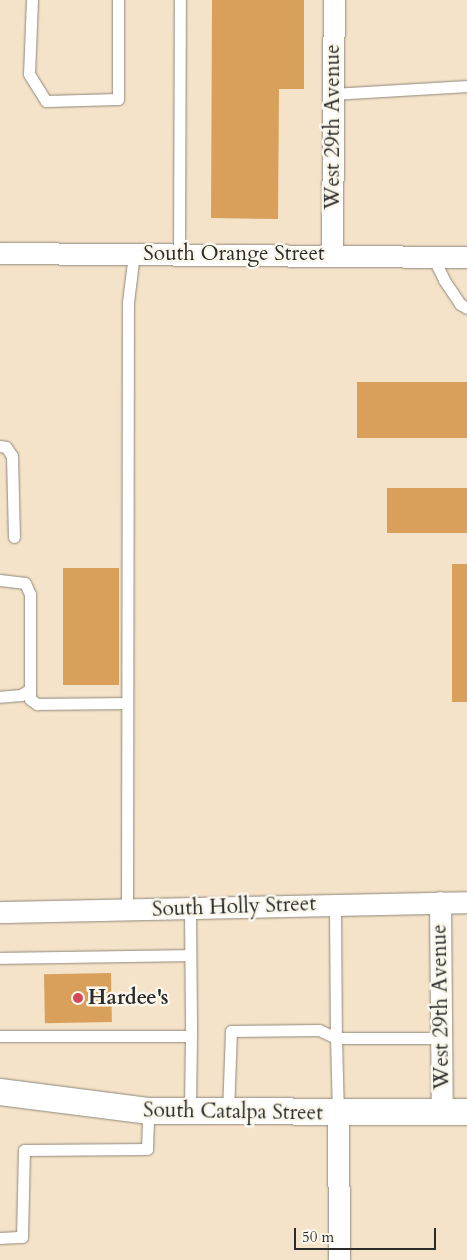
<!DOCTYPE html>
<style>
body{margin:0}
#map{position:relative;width:467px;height:1260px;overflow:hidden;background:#f4e3c9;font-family:Cardo,serif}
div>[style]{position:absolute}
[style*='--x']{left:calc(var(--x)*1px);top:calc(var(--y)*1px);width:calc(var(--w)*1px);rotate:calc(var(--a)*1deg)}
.building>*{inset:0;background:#d9a05c;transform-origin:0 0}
.roads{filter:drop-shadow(0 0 1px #90877a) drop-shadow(0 0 1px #90877a)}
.service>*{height:11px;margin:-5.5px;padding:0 5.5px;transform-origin:5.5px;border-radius:5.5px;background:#fff}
.minor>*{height:21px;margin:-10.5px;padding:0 10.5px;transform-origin:10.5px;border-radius:10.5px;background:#fff}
.tertiary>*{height:26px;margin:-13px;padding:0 13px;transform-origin:13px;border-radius:13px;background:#fff}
.dots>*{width:14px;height:14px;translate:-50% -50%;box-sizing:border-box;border:2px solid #fbf7ec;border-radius:50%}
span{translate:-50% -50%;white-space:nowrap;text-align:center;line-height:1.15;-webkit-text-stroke:5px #fbf7ec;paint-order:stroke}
.street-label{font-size:21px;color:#2b2b2b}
.poi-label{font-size:21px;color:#2b2b2b;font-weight:700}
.left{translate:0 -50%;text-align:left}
.scale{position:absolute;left:294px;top:1228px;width:142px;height:22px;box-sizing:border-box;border:2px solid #2b2b2b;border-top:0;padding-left:6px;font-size:15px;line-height:18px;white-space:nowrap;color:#2b2b2b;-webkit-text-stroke:4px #fbf7ec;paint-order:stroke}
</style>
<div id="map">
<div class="building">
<div style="clip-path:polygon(212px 0,304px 0,304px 89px,279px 89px,278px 219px,211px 218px)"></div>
<div style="left:467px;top:382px;width:56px;height:110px;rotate:90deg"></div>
<div style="left:467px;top:488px;width:45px;height:80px;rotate:90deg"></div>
<div style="left:452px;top:564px;width:15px;height:138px"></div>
<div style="left:63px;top:568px;width:56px;height:117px"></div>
<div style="left:111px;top:973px;width:49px;height:67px;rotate:89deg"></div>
</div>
<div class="roads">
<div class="service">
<div style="--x:32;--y:0;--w:74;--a:92.3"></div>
<div style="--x:29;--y:74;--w:32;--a:58"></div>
<div style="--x:46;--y:101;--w:72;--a:-1.6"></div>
<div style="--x:118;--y:99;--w:99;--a:-90"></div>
<div style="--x:333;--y:94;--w:134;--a:-3.4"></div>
<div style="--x:179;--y:254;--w:254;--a:-89.8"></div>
<div style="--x:433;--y:257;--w:25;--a:64"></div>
<div style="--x:444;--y:280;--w:29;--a:56"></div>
<div style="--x:460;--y:304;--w:8;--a:30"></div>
<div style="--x:0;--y:446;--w:6;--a:9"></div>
<div style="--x:6;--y:447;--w:11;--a:56"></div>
<div style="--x:12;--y:456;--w:81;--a:88.6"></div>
<div style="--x:0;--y:580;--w:25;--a:7"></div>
<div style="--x:25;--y:583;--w:12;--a:66"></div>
<div style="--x:30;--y:594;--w:95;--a:90"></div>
<div style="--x:30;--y:689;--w:11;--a:146"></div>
<div style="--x:21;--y:695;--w:21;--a:175"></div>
<div style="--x:30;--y:689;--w:10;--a:90"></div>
<div style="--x:30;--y:699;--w:9;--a:36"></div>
<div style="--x:37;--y:704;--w:89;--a:-0.6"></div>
<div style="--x:335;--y:905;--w:133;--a:89.6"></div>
<div style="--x:336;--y:1038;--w:105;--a:0"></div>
<div style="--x:127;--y:910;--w:608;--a:-89.91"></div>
<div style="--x:128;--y:302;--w:48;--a:-82.9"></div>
<div style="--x:190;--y:910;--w:126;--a:89.5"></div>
<div style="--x:0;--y:958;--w:190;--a:-0.9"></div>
<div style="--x:0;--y:1036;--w:191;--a:0"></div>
<div style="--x:191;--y:1036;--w:76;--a:90.8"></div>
<div style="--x:228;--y:1112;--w:81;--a:-87.9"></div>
<div style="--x:231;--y:1031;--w:88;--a:-0.7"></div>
<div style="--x:319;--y:1030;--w:19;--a:25"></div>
<div style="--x:336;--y:1038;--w:75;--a:88.5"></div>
<div style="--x:0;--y:1238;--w:22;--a:-3"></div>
<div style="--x:22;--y:1237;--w:87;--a:-88.7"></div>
<div style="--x:24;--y:1150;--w:123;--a:-0.5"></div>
<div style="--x:147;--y:1149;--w:38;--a:-88"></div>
</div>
<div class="minor">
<div style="--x:0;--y:253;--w:467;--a:0.5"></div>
<div style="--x:332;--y:255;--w:255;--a:-89.6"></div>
<div style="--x:440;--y:902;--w:209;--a:89.5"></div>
<div style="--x:0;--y:912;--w:467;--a:-1.2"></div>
<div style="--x:338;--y:1114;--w:146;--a:89.6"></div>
</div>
<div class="tertiary">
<div style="--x:0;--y:1092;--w:149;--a:7.3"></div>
<div style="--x:148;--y:1111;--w:319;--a:0.2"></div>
</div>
</div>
<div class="dots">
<div style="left:78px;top:998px;background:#d1495b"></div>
</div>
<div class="street-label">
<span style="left:333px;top:127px;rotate:-90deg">West 29th Avenue</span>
<span style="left:234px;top:254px">South Orange Street</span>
<span style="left:234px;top:907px;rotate:-2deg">South Holly Street</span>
<span style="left:441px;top:1007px;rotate:-91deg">West 29th Avenue</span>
<span style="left:233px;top:1112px;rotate:1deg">South Catalpa Street</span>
</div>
<div class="poi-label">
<span class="left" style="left:88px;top:998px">Hardee's</span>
</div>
<div class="scale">50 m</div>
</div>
